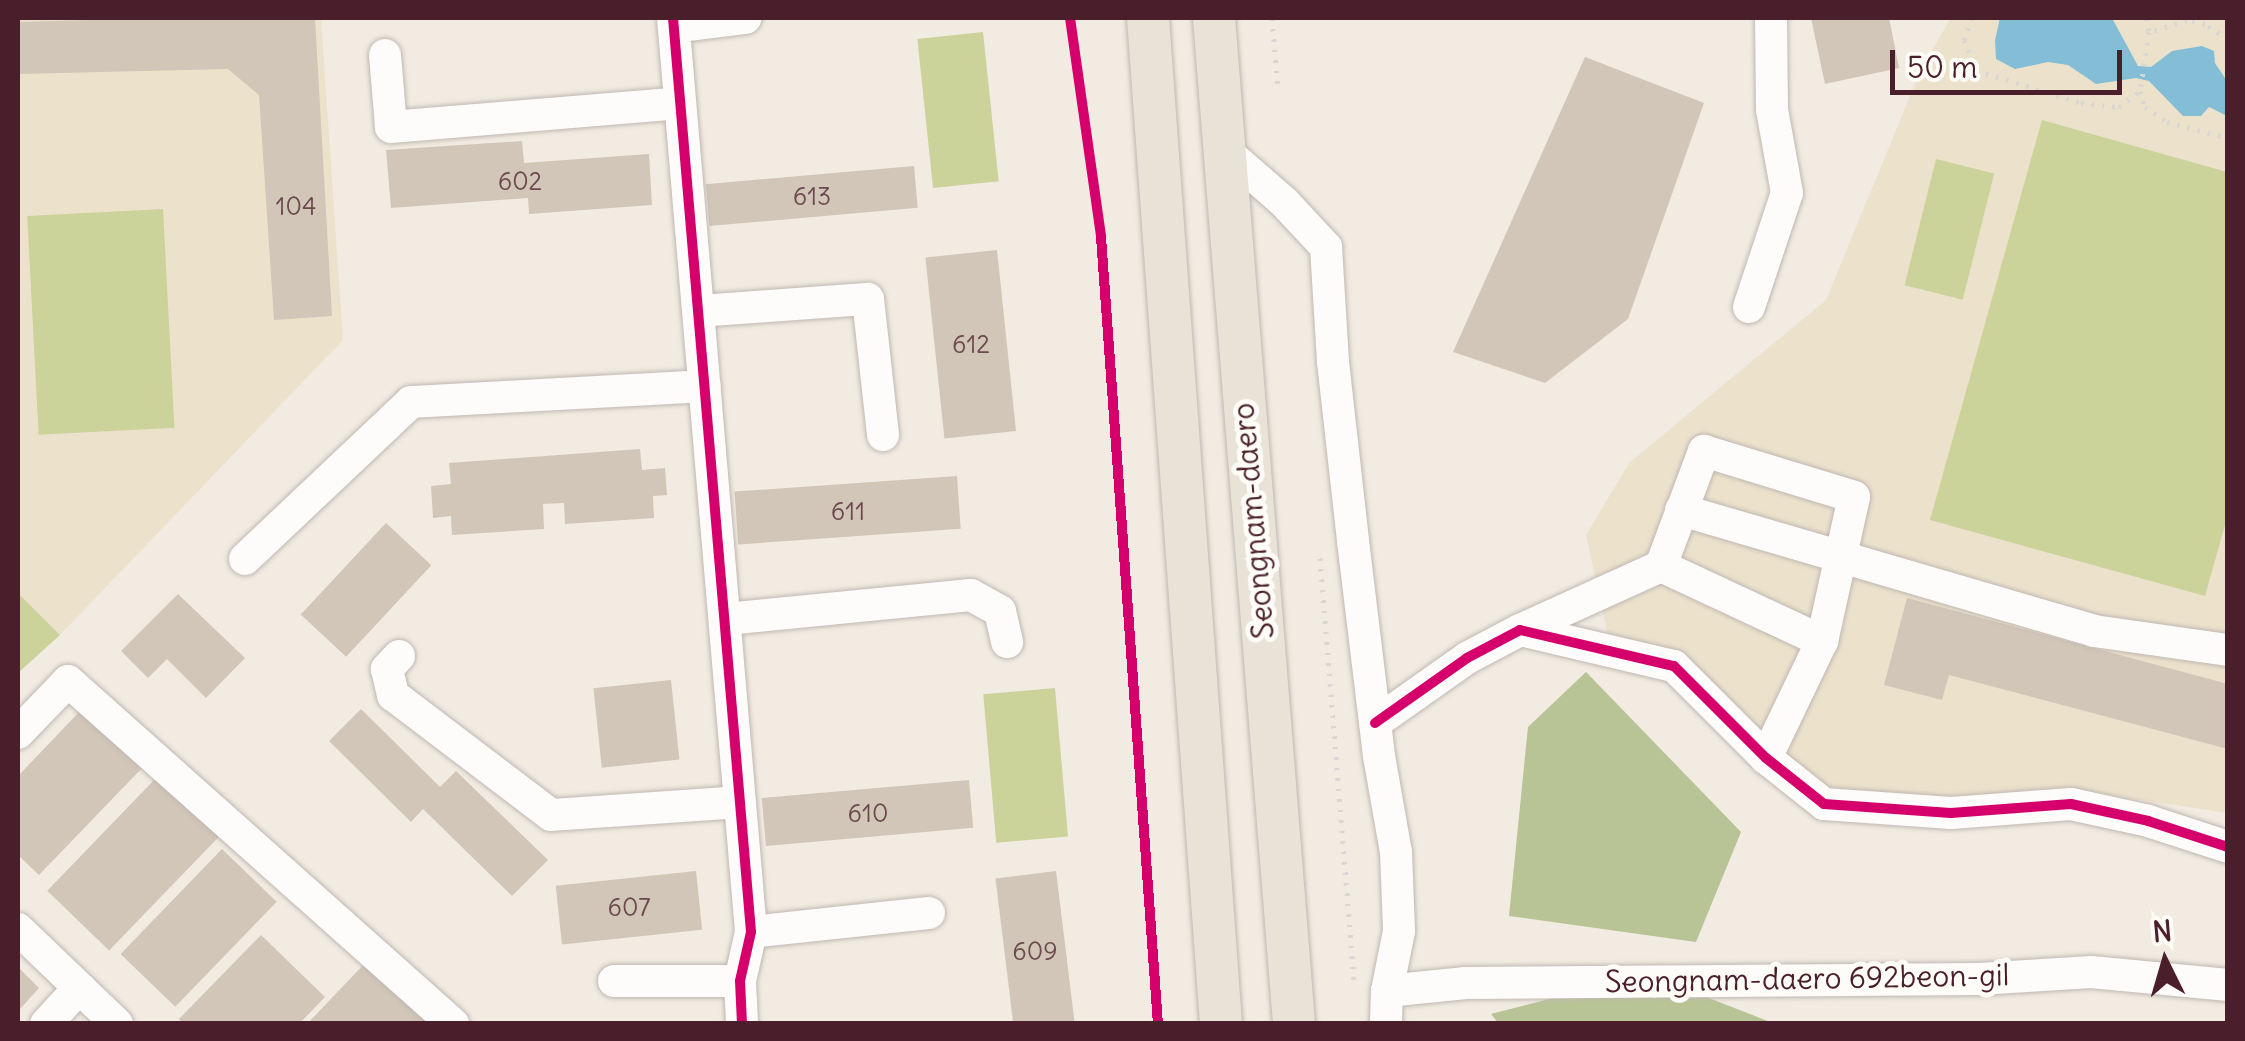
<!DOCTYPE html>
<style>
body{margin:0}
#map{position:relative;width:2245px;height:1041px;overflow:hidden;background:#f1ebe1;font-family:Delius,sans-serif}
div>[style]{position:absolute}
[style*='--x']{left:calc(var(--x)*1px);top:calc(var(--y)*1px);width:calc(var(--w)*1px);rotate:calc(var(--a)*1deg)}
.built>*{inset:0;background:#ece2cc}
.green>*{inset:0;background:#cbd29a;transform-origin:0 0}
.forest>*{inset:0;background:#b8c495}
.water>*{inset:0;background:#83bed6}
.building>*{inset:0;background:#d2c6b8;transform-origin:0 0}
.path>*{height:5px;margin-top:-2.5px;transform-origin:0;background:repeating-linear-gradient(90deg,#d9d6d3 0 2.5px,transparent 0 10.5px)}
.roads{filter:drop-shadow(0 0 2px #c0b7b2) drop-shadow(0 0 2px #c0b7b2)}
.minor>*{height:32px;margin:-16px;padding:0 16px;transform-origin:16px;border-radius:16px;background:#fdfcfa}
.major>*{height:42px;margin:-21px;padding:0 21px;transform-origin:21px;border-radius:21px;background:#e9e2d7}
.cycleway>*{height:10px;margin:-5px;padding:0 5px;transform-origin:5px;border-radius:5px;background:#d6006c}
span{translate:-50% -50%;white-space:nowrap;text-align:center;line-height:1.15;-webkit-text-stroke:10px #fdfcf7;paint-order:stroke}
.number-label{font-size:25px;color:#6c494e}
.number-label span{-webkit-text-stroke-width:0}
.street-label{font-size:30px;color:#4a1f2b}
.frame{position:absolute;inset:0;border:20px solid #4a1f2b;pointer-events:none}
.north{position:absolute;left:2115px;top:911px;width:100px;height:100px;-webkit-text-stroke:8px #fdfcf7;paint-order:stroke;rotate:355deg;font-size:28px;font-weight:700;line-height:40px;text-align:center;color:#4a1f2b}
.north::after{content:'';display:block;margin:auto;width:35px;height:45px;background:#4a1f2b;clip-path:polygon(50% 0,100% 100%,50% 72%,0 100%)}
.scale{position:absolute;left:1890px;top:50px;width:232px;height:45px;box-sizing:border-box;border:5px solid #4a1f2b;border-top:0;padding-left:12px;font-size:30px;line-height:35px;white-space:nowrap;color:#4a1f2b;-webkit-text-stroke:8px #fdfcf7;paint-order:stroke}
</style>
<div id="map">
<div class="built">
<div style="clip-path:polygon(18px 18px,321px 18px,343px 340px,60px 635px,18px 593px)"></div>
<div style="clip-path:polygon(1951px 18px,2227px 18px,2227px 813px,2096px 793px,1951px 807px,1827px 791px,1689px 664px,1610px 645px,1586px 535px,1629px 463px,1826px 300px,1922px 67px)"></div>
</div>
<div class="green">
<div style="left:983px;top:32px;width:150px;height:66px;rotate:84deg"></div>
<div style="clip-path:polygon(2042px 120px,2227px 172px,2227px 518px,2205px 596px,1930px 520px)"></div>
<div style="left:1936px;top:159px;width:60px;height:130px;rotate:14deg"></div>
<div style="left:163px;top:209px;width:219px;height:136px;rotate:87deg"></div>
<div style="clip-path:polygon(18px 593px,60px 635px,18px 673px)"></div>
<div style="left:1055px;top:688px;width:149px;height:72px;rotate:85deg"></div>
</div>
<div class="forest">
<div style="clip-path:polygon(1586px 672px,1741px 832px,1696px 942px,1509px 916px,1528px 727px)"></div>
<div style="clip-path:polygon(1647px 974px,1773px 1023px,1499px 1024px,1491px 1014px)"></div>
</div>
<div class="water">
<div style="clip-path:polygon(2000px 18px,2112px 18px,2138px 66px,2151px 67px,2172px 51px,2202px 46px,2214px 51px,2215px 63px,2227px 81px,2227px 116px,2209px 107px,2201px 116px,2183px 116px,2149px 81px,2136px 78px,2096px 84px,2068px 65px,2048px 62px,2015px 69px,1996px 59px,1995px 40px)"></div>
</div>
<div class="building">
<div style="clip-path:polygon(159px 18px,315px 18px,332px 316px,274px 320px,259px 95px,228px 69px,18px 74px,18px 22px)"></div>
<div style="clip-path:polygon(1811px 18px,1889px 18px,1899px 68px,1825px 84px)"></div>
<div style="clip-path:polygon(1585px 57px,1704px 103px,1628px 319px,1545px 383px,1453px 352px)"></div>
<div style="clip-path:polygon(522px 141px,524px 163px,649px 154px,652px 205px,529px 214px,528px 198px,391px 208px,386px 150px)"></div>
<div style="left:914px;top:166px;width:42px;height:209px;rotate:85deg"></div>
<div style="left:997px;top:250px;width:182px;height:72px;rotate:84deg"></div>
<div style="clip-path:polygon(640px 449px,642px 470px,665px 468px,667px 495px,653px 496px,654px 518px,565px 524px,564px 503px,543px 504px,544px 529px,452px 535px,451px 516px,433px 518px,431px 486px,451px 484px,449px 463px)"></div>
<div style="left:957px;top:476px;width:53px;height:223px;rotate:86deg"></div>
<div style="left:386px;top:523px;width:62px;height:125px;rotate:43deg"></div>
<div style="clip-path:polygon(178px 594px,245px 658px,206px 698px,167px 659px,148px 678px,121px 651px)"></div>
<div style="clip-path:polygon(1907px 598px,2228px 684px,2228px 749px,1949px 675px,1942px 700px,1884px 685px)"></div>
<div style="left:671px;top:680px;width:80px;height:78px;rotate:84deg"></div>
<div style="clip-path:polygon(82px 709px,143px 767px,39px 875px,18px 855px,18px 776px)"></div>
<div style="clip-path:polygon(361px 709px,440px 787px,456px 771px,548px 860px,512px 896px,423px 809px,411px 822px,329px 741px)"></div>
<div style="left:157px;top:777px;width:86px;height:158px;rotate:44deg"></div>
<div style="left:969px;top:780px;width:48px;height:208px;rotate:85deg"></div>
<div style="left:222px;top:849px;width:76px;height:146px;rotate:44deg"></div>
<div style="left:696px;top:871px;width:59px;height:141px;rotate:84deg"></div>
<div style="left:1056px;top:871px;width:154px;height:61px;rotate:83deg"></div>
<div style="clip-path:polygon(261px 935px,325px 997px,299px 1024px,183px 1024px,179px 1019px)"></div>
<div style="clip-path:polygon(367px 961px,433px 1024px,307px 1024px)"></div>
<div style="clip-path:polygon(18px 967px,39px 988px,20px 1009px,18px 1007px)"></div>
</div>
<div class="path">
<div style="--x:1272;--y:18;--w:71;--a:85.2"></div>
<div style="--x:1972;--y:18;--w:23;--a:110"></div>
<div style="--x:1964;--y:40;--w:32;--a:68"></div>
<div style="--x:1976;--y:70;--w:110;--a:17.4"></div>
<div style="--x:2081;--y:103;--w:38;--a:6"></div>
<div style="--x:2119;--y:107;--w:26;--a:-37"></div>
<div style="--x:2146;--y:18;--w:14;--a:78"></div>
<div style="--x:2228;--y:39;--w:27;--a:-147"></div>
<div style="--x:2205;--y:24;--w:18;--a:-167"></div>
<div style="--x:2187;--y:20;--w:40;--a:162"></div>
<div style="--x:2149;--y:32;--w:60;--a:98.7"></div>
<div style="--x:2140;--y:91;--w:17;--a:73"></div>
<div style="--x:2145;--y:107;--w:27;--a:34"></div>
<div style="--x:2167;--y:122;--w:63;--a:14.7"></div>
<div style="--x:1320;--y:558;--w:424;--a:85.4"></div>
</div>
<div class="roads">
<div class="minor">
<div style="--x:673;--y:18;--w:917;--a:85.12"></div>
<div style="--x:751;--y:932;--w:50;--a:102.7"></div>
<div style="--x:740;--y:981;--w:43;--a:87.3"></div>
<div style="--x:674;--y:27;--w:72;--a:-7.2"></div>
<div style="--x:385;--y:55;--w:72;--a:85.2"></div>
<div style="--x:391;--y:127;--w:290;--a:-4.7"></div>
<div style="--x:1223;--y:149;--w:81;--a:41"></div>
<div style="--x:1284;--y:202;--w:62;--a:47"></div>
<div style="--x:1326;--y:247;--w:115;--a:86.5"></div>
<div style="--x:1333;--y:362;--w:180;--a:83.6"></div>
<div style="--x:1353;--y:541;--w:217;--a:83.1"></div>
<div style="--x:1379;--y:756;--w:97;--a:80"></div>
<div style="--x:1396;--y:852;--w:79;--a:87.8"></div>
<div style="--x:1399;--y:931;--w:61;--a:101.3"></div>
<div style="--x:1387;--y:991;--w:33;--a:92"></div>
<div style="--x:1749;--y:307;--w:120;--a:-71.6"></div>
<div style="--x:1787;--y:193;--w:84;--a:-100.2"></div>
<div style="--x:1772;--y:110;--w:92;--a:-90.6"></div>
<div style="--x:699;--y:311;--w:169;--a:-4.1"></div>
<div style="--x:868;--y:299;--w:137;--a:83.7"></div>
<div style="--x:1681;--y:510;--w:430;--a:16.3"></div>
<div style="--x:2094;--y:631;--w:135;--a:8.1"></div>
<div style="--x:245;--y:559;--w:228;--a:-43.4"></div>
<div style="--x:411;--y:402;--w:294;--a:-3.1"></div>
<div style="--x:1661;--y:566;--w:178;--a:25"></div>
<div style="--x:726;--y:619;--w:246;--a:-5.6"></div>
<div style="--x:971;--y:595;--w:33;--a:29"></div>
<div style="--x:1000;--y:611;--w:32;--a:77"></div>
<div style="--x:1520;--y:630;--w:155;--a:-24.4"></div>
<div style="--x:1661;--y:566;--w:123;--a:-69.5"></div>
<div style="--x:1704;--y:451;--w:157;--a:17"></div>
<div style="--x:1854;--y:497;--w:148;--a:102.5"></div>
<div style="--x:1822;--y:641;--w:130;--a:115.6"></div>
<div style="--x:399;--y:656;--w:18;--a:133"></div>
<div style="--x:387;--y:669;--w:27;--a:77"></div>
<div style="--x:393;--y:695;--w:198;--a:37.2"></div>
<div style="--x:551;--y:815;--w:189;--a:-3.9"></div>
<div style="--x:1375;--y:723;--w:113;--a:-35.2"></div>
<div style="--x:1467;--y:658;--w:60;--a:-27.8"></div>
<div style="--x:1520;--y:630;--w:158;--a:13.2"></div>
<div style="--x:1674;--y:666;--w:130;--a:45"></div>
<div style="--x:1766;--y:758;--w:74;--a:38.4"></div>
<div style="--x:1824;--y:804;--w:127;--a:4.1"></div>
<div style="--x:1951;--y:813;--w:120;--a:-4.3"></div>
<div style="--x:2071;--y:804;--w:79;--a:12.4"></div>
<div style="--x:2148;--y:821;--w:84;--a:18"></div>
<div style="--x:18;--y:733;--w:72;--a:-46.1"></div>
<div style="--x:68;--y:681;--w:516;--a:41.7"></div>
<div style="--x:18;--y:929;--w:137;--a:43.8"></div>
<div style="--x:751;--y:932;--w:179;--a:-6.1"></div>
<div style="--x:614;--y:981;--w:126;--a:0"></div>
<div style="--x:1387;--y:991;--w:79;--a:-5.8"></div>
<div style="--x:1466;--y:983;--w:513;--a:-0.45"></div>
<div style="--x:1979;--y:979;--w:112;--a:-3.6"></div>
<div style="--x:2091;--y:972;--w:138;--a:5.4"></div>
<div style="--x:46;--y:1024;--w:49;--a:-47.5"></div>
</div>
<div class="major">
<div style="--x:1148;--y:18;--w:1009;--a:85.85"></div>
<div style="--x:1214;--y:18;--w:1009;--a:85.45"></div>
</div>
</div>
<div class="cycleway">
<div style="--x:673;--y:18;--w:917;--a:85.12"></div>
<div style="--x:751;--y:932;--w:50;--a:102.7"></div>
<div style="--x:740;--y:981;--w:43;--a:87.3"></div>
<div style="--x:1070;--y:18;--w:221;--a:81.9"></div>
<div style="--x:1101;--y:237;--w:789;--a:85.86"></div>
<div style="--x:1375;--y:723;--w:113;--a:-35.2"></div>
<div style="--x:1467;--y:658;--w:60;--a:-27.8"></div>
<div style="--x:1520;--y:630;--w:158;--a:13.2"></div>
<div style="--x:1674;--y:666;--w:130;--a:45"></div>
<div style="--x:1766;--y:758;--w:74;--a:38.4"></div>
<div style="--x:1824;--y:804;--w:127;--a:4.1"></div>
<div style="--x:1951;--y:813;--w:120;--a:-4.3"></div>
<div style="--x:2071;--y:804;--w:79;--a:12.4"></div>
<div style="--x:2148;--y:821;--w:84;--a:18"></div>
</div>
<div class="number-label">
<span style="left:520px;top:181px">602</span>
<span style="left:812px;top:196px">613</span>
<span style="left:296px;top:206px">104</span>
<span style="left:971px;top:344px">612</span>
<span style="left:848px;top:511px">611</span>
<span style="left:868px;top:813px">610</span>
<span style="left:629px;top:907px">607</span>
<span style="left:1035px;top:951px">609</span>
</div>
<div class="street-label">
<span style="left:1253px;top:521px;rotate:-95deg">Seongnam-daero</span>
<span style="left:1807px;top:978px;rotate:-1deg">Seongnam-daero 692beon-gil</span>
</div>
<div class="frame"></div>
<div class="north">N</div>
<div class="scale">50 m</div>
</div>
